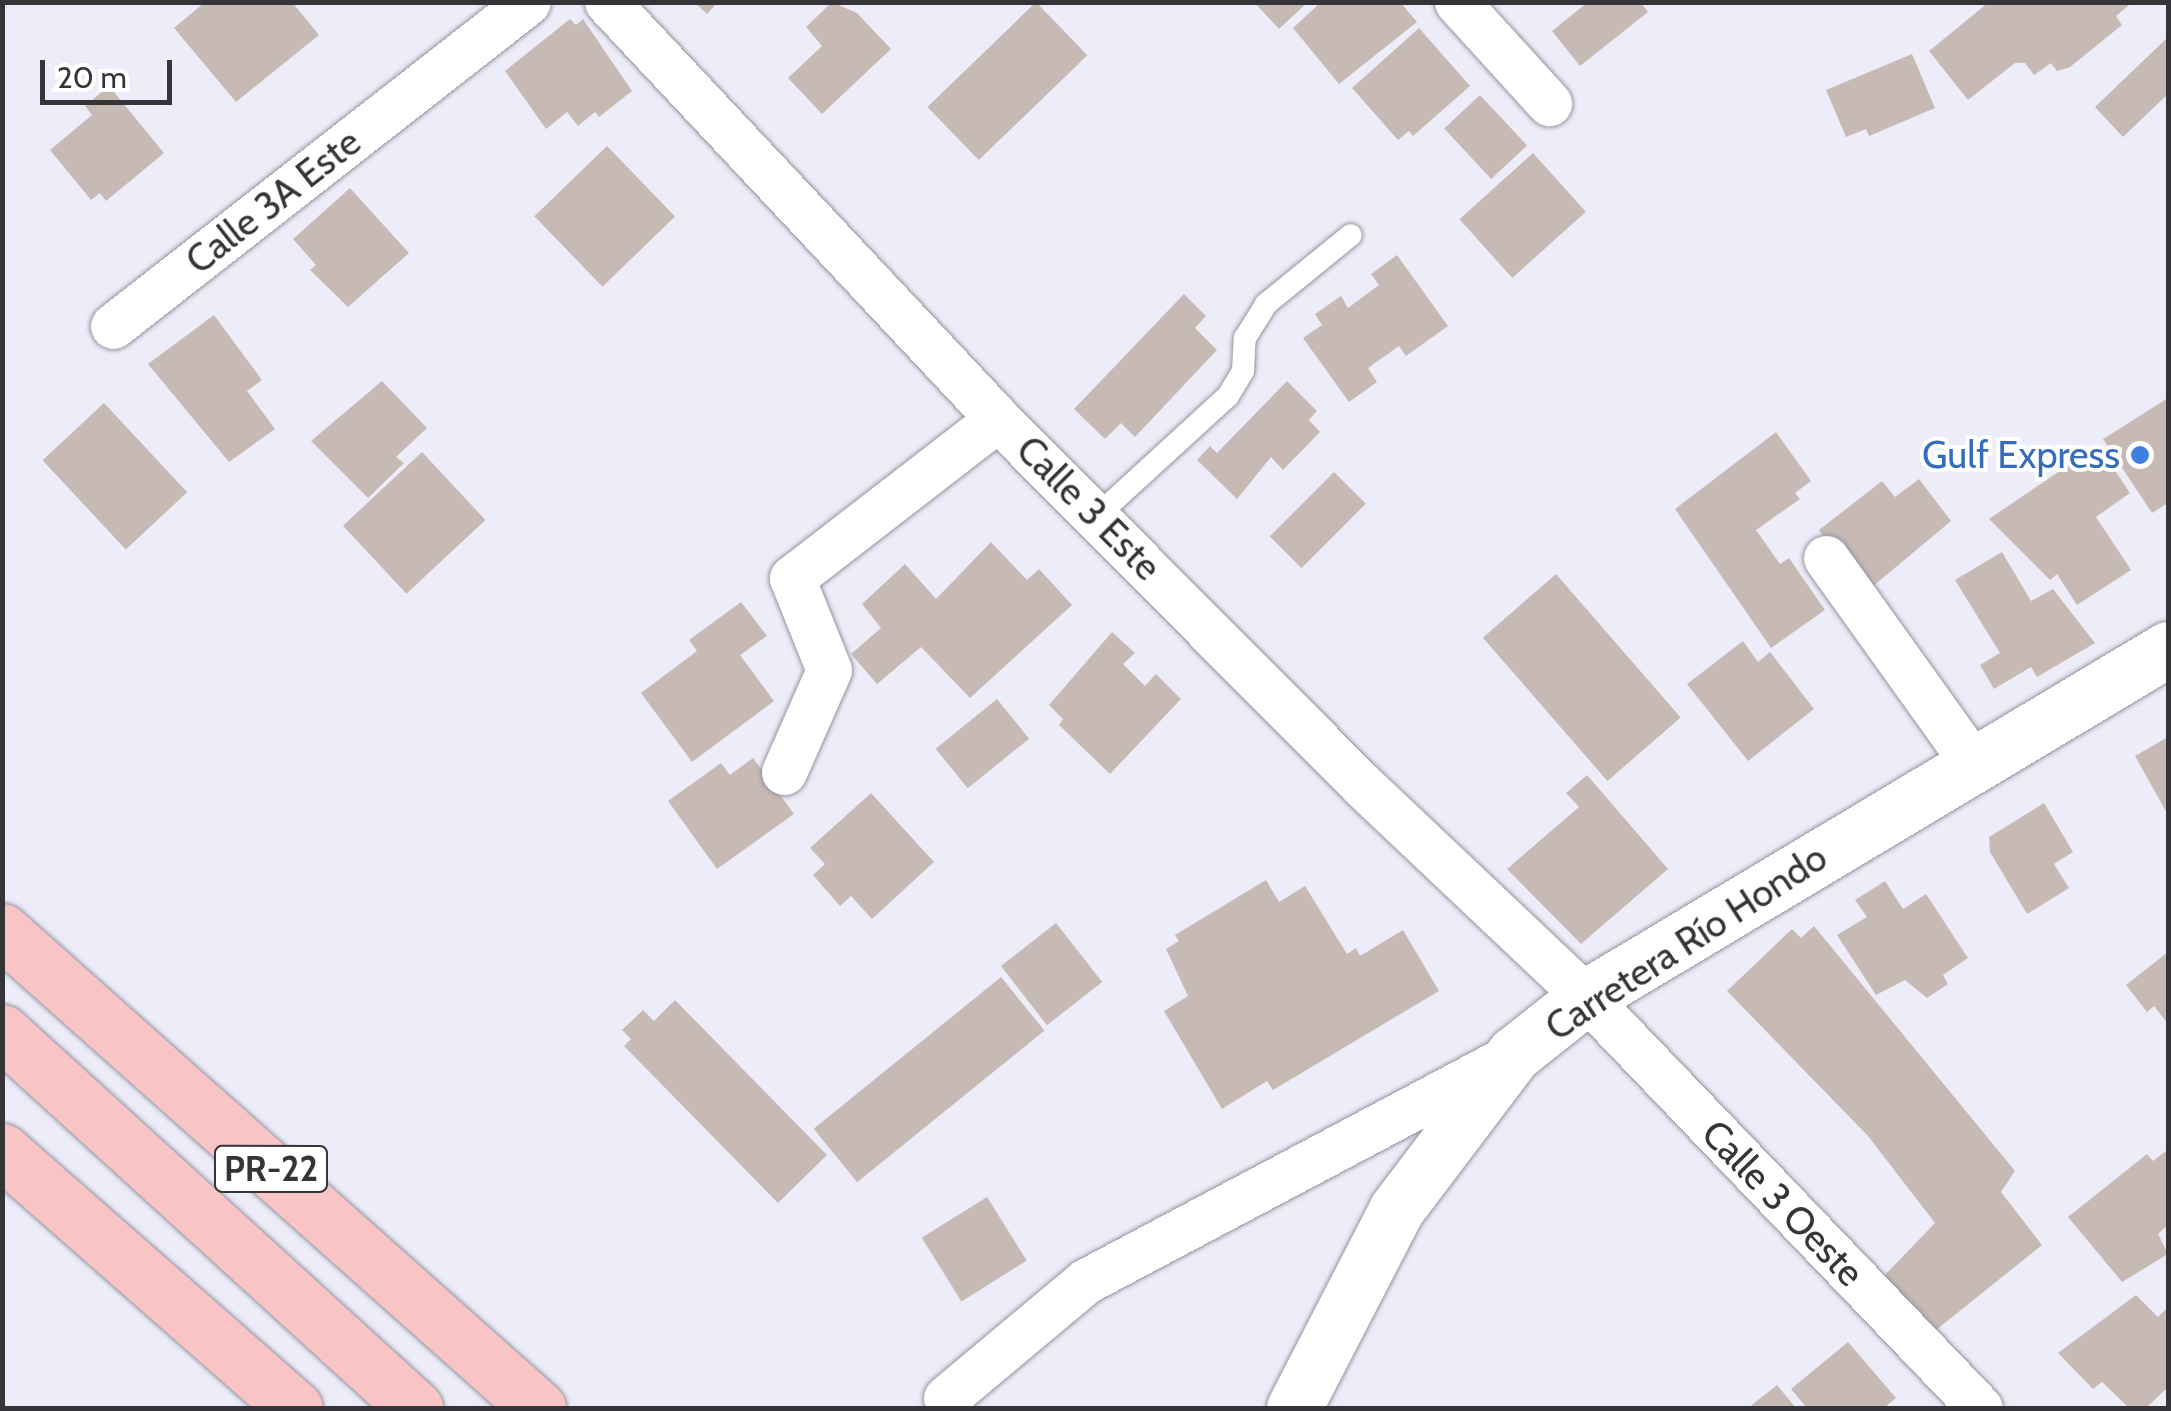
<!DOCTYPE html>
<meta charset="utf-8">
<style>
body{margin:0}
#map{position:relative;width:2171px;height:1411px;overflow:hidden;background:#ededfa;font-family:Cabin,sans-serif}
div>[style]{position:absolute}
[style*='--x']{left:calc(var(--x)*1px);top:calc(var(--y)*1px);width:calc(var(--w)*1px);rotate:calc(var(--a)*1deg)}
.building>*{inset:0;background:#c7bab5;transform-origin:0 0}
.roads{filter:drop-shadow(0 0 2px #94949f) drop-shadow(0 0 2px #94949f)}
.service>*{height:22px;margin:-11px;padding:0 11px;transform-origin:11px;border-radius:11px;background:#fff}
.minor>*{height:45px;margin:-22.5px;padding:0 22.5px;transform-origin:22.5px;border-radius:22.5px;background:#fff}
.tertiary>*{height:55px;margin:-27.5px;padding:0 27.5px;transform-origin:27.5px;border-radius:27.5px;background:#fff}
.motorway>*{height:55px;margin:-27.5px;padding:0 27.5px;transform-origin:27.5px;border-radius:27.5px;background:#f9c4c6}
.dots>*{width:28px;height:28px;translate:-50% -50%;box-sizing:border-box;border:5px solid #fff;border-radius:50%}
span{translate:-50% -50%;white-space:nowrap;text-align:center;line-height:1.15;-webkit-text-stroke:8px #fff;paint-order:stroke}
.shield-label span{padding:2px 8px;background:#fff;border:2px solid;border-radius:8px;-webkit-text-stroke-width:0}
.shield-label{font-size:35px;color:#343439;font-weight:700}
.street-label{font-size:38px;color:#343439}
.shop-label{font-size:38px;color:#366cbe}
.right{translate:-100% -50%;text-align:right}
.frame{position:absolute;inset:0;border:5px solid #343439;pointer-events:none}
.scale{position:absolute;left:40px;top:60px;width:132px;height:45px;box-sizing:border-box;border:5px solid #343439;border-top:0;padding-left:12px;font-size:30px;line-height:35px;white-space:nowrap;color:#343439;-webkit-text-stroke:8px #fff;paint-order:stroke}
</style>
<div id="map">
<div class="building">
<div style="clip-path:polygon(205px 2px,292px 2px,319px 35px,236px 102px,174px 28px)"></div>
<div style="clip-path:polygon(694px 2px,718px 2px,707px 14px)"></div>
<div style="clip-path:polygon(832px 2px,857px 13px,891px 49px,822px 114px,788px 78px,822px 46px,806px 27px)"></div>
<div style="left:1036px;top:2px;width:74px;height:151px;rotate:46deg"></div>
<div style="clip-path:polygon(1254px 2px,1308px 2px,1279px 29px)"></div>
<div style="clip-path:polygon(1321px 2px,1400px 2px,1417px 22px,1339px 84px,1293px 28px)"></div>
<div style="clip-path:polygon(1588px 2px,1640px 2px,1648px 12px,1580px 66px,1552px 31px)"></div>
<div style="clip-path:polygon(1989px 2px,2133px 2px,2116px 16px,2122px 25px,2070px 67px,2057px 71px,2051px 63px,2034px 75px,2025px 63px,2015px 63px,1968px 100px,1929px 51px)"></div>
<div style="clip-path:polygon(570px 19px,576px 25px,583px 19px,632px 91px,599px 117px,595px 112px,578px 126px,567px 112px,546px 129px,505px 71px)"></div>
<div style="clip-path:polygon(1419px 28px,1470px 86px,1413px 136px,1409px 131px,1398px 140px,1352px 88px)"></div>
<div style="clip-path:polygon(2168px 37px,2168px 94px,2123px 137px,2095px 107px)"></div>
<div style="clip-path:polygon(1912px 54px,1935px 108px,1869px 136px,1866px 129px,1846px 137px,1826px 90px)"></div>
<div style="clip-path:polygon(109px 86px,164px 153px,106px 201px,100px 193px,91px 200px,50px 150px,92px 115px,85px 106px)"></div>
<div style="left:1480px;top:95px;width:69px;height:49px;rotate:47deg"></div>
<div style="left:607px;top:146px;width:98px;height:101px;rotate:46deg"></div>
<div style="left:1533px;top:153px;width:79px;height:99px;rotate:48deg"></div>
<div style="clip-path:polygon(350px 188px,409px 253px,348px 307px,310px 270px,316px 265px,293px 239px)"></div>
<div style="clip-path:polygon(1397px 255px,1448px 326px,1406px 356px,1399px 346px,1368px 368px,1377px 382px,1349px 402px,1303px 338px,1322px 325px,1315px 314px,1341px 296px,1348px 308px,1379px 285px,1371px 274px)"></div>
<div style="clip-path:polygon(1184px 294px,1206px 316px,1195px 328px,1217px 350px,1135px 437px,1121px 423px,1105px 439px,1074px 409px)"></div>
<div style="clip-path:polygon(214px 315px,262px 380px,247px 391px,275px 429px,229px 462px,148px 364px)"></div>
<div style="clip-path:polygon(382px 381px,427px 428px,396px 457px,404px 463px,368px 498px,311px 441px)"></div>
<div style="clip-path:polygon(1287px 381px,1317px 411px,1309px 420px,1320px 432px,1283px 470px,1271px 457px,1237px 499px,1197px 460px,1210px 446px,1217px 453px)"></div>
<div style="clip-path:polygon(2168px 398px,2168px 503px,2152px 513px,2103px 439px)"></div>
<div style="left:104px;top:403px;width:122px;height:84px;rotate:47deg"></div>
<div style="clip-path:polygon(1776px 432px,1811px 481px,1795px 493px,1800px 499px,1756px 530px,1780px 564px,1789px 558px,1825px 610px,1771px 648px,1675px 509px)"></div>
<div style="clip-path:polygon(2098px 445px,2130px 493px,2096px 517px,2131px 570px,2077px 605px,2057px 574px,2050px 580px,1989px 519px)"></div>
<div style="left:422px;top:452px;width:93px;height:108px;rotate:47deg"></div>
<div style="left:1334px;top:472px;width:45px;height:91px;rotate:45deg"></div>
<div style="clip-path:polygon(1919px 479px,1951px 521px,1866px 592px,1819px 530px,1882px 481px,1895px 497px)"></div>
<div style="clip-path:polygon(991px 542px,1027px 580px,1039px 569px,1072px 605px,970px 698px,921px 647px,877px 684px,851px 654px,881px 628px,862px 604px,905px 564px,936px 599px)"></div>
<div style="clip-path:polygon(2002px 552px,2031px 601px,2053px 589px,2095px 643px,2037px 677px,2031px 667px,1994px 689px,1980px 665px,2000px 653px,1955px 580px)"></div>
<div style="left:1556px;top:574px;width:190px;height:97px;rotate:49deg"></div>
<div style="clip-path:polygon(741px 602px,767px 636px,740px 655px,774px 701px,692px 762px,641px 693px,697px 651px,689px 640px)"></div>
<div style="clip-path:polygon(1112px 632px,1135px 653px,1123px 664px,1145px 686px,1156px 674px,1181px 699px,1110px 774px,1059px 725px,1063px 719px,1049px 705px)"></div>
<div style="clip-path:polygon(1743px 641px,1758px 662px,1770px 652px,1814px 709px,1748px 761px,1687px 684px)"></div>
<div style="left:997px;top:699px;width:51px;height:79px;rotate:51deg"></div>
<div style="clip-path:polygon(2168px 737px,2168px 815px,2135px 756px)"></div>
<div style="clip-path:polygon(753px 758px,794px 814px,717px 869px,668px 801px,721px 763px,730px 775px)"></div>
<div style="clip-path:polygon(1587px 775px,1668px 869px,1581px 944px,1507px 869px,1579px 807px,1566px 793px)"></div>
<div style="clip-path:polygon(871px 793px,934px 862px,872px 919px,851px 896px,840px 906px,813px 875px,825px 864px,810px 848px)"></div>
<div style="clip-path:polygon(2044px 803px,2073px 852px,2054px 864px,2069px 888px,2027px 914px,1990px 852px,1989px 837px)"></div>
<div style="clip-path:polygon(1266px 880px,1279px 902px,1305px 886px,1347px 954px,1356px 948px,1360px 956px,1403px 930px,1439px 991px,1273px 1090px,1267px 1081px,1222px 1109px,1164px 1011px,1188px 996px,1166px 949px,1179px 941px,1175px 935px)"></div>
<div style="clip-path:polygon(1885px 881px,1903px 909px,1926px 894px,1968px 958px,1943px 975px,1948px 984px,1927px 998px,1905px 980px,1876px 995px,1837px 935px,1867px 917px,1855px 900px)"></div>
<div style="left:1056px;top:923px;width:75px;height:70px;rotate:52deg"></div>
<div style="clip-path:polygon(1814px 926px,2015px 1171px,2001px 1192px,2042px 1245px,1936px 1330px,1884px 1276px,1935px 1223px,1868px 1136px,1727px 991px,1792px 929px,1801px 938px)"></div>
<div style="clip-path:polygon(2168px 952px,2168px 1024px,2154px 1006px,2147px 1012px,2126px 985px)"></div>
<div style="left:1001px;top:977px;width:69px;height:241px;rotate:51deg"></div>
<div style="clip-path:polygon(675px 1000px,827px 1155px,778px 1203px,624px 1046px,631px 1039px,622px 1030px,643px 1010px,654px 1021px)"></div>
<div style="clip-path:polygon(2166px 1151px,2168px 1225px,2158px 1234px,2168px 1254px,2122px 1282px,2068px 1217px,2147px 1154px,2153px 1161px)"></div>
<div style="left:987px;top:1197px;width:75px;height:77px;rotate:58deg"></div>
<div style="clip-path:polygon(2136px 1295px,2158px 1317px,2168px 1307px,2168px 1387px,2146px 1408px,2129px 1408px,2102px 1382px,2093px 1389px,2058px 1353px)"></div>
<div style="clip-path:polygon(1848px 1342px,1896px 1398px,1884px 1408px,1807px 1408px,1791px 1389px)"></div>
<div style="clip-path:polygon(1777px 1385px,1796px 1408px,1748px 1408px)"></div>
</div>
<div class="roads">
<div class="service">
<div style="--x:1098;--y:515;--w:176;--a:-42.5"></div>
<div style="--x:1228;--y:396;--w:29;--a:-59"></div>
<div style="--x:1243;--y:371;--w:33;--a:-87"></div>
<div style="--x:1245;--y:338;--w:40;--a:-58"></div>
<div style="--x:1266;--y:304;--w:109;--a:-39.1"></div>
</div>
<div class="minor">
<div style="--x:607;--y:2;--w:572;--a:46.84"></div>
<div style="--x:998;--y:419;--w:516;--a:45.16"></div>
<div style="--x:1362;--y:785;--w:308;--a:43.4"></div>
<div style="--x:1586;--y:997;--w:569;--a:46.21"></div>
<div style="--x:1457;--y:2;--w:137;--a:47.7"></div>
<div style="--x:113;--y:326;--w:526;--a:-37.98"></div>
<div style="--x:1826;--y:558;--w:252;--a:54.4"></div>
<div style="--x:784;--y:772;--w:111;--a:-66.2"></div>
<div style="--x:829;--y:670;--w:99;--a:-111.9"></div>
<div style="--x:792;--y:578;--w:260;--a:-37.7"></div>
<div style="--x:946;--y:1398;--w:182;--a:-39.9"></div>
<div style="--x:1086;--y:1281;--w:477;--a:-27.9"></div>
</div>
<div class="tertiary">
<div style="--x:1294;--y:1408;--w:223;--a:-62.7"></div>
<div style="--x:1396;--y:1210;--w:196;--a:-52.9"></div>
<div style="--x:1514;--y:1054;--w:92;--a:-38.4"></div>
<div style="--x:1586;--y:997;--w:678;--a:-30.88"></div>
</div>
<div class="motorway">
<div style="--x:2;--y:931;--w:718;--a:41.67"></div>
<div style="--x:2;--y:1032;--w:559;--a:42.32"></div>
<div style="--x:2;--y:1151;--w:390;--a:41.3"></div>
</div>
</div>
<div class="dots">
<div style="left:2140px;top:455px;background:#3f7fe0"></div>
</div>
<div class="shield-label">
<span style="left:271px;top:1169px">PR-22</span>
</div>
<div class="street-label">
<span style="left:273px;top:201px;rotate:-38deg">Calle 3A Este</span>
<span style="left:1089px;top:508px;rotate:45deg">Calle 3 Este</span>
<span style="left:1686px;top:942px;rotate:-33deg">Carretera Río Hondo</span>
<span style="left:1783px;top:1203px;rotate:46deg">Calle 3 Oeste</span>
</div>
<div class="shop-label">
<span class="right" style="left:2120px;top:455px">Gulf Express</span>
</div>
<div class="frame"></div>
<div class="scale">20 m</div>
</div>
